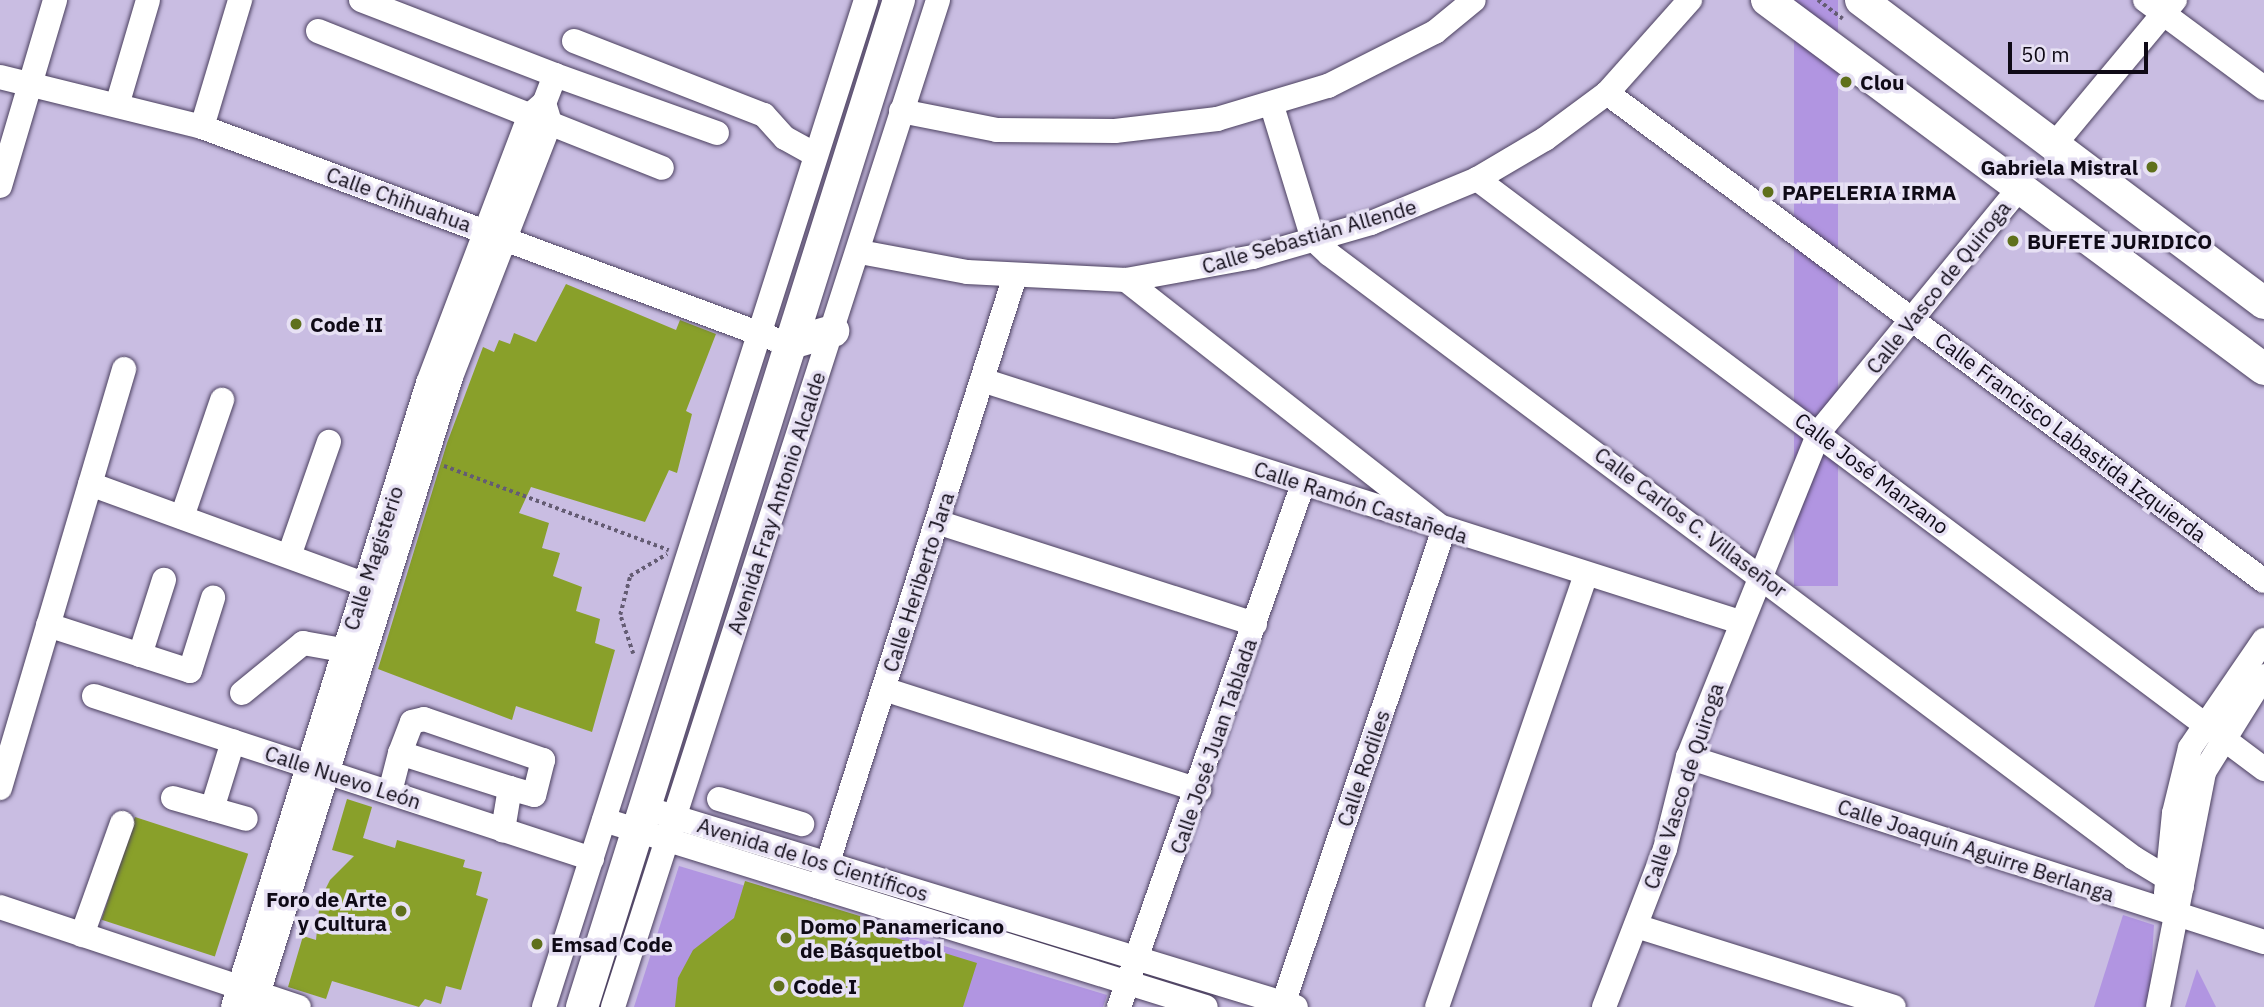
<!DOCTYPE html>
<meta charset="utf-8">
<style>
body{margin:0}
#map{position:relative;width:2264px;height:1007px;overflow:hidden;background:#c9bde2;font-family:"IBM Plex Sans",sans-serif}
div>[style]{position:absolute}
[style*='--x']{left:calc(var(--x)*1px);top:calc(var(--y)*1px);width:calc(var(--w)*1px);rotate:calc(var(--a)*1deg)}
.green>*{inset:0;background:#b195e1;transform-origin:0 0}
.building>*{inset:0;background:#89a02a;transform-origin:0 0}
.path>*{height:3.5px;margin-top:-1.75px;transform-origin:0;background:repeating-linear-gradient(90deg,#645c73 0 3.5px,transparent 0 7px)}
.roads{filter:drop-shadow(0 0 2px #4b405f) drop-shadow(0 0 2px #4b405f)}
.minor>*{height:24px;margin:-12px;padding:0 12px;transform-origin:12px;border-radius:12px;background:#fff}
.major>*{height:32px;margin:-16px;padding:0 16px;transform-origin:16px;border-radius:16px;background:#fff}
.dots>*{width:19px;height:19px;translate:-50% -50%;box-sizing:border-box;border:4px solid #e7e1f4;border-radius:50%}
span{translate:-50% -50%;white-space:nowrap;text-align:center;line-height:1.15;-webkit-text-stroke:7px #e7e1f4;paint-order:stroke}
.poi-label{font-size:21px;color:#0f0a16;font-weight:700}
.left{translate:0 -50%;text-align:left}
.right{translate:-100% -50%;text-align:right}
.street-label{font-size:21px;color:#0f0a16}
.scale{position:absolute;left:2008px;top:42px;width:140px;height:32px;box-sizing:border-box;border:4px solid #0f0a16;border-top:0;padding-left:9px;font-size:21px;line-height:24px;white-space:nowrap;color:#0f0a16;-webkit-text-stroke:5px #e7e1f4;paint-order:stroke}
</style>
<div id="map">
<div class="green">
<div style="left:1794px;top:0;width:44px;height:586px"></div>
<div style="clip-path:polygon(679px 866px,1107px 995px,1103px 1007px,634px 1007px)"></div>
<div style="clip-path:polygon(2123px 915px,2154px 925px,2149px 1007px,2094px 1007px)"></div>
<div style="clip-path:polygon(2197px 969px,2216px 1007px,2185px 1007px)"></div>
</div>
<div class="building">
<div style="clip-path:polygon(566px 284px,676px 330px,680px 320px,716px 334px,686px 411px,692px 414px,677px 473px,669px 470px,645px 522px,531px 487px,519px 513px,549px 523px,542px 548px,560px 553px,553px 576px,582px 587px,576px 611px,600px 619px,595px 643px,615px 650px,592px 732px,516px 706px,512px 720px,378px 669px,447px 443px,483px 347px,494px 352px,499px 340px,510px 344px,514px 333px,536px 342px)"></div>
<div style="clip-path:polygon(347px 799px,372px 807px,363px 838px,395px 848px,397px 840px,465px 860px,463px 867px,482px 872px,476px 895px,488px 899px,461px 990px,446px 986px,441px 1004px,425px 999px,419px 1007px,332px 981px,326px 999px,288px 987px,303px 936px,316px 940px,320px 900px,330px 880px,354px 856px,332px 850px)"></div>
<div style="left:135px;top:817px;width:119px;height:108px;rotate:18deg"></div>
<div style="clip-path:polygon(745px 881px,873px 920px,870px 930px,977px 963px,963px 1007px,675px 1007px,678px 978px,693px 950px,734px 918px)"></div>
</div>
<div class="path">
<div style="--x:1818;--y:0;--w:31;--a:37"></div>
<div style="--x:444;--y:466;--w:240;--a:20.5"></div>
<div style="--x:633;--y:654;--w:41;--a:-108.4"></div>
<div style="--x:620;--y:615;--w:40;--a:-75.6"></div>
<div style="--x:630;--y:576;--w:43;--a:-30.7"></div>
</div>
<div class="roads">
<div class="minor">
<div style="--x:361;--y:0;--w:208;--a:21.1"></div>
<div style="--x:555;--y:75;--w:30;--a:111"></div>
<div style="--x:2145;--y:0;--w:148;--a:36.5"></div>
<div style="--x:318;--y:31;--w:370;--a:21.7"></div>
<div style="--x:574;--y:41;--w:204;--a:21.3"></div>
<div style="--x:764;--y:115;--w:31;--a:48"></div>
<div style="--x:785;--y:138;--w:35;--a:29"></div>
<div style="--x:555;--y:75;--w:172;--a:19.7"></div>
<div style="--x:0;--y:77;--w:208;--a:13.9"></div>
<div style="--x:202;--y:127;--w:610;--a:20.34"></div>
<div style="--x:1607;--y:93;--w:818;--a:36.6"></div>
<div style="--x:118;--y:102;--w:106;--a:-73.6"></div>
<div style="--x:1272;--y:106;--w:139;--a:72.9"></div>
<div style="--x:1313;--y:239;--w:22;--a:43"></div>
<div style="--x:1329;--y:254;--w:1006;--a:36.88"></div>
<div style="--x:2134;--y:858;--w:56;--a:31.1"></div>
<div style="--x:901;--y:111;--w:98;--a:11.2"></div>
<div style="--x:997;--y:130;--w:118;--a:0.5"></div>
<div style="--x:1115;--y:131;--w:103;--a:-6.7"></div>
<div style="--x:1217;--y:119;--w:116;--a:-16.6"></div>
<div style="--x:1328;--y:86;--w:120;--a:-26.8"></div>
<div style="--x:1435;--y:32;--w:50;--a:-39.4"></div>
<div style="--x:202;--y:127;--w:133;--a:-73.3"></div>
<div style="--x:2054;--y:145;--w:189;--a:-50.2"></div>
<div style="--x:1477;--y:179;--w:984;--a:36.86"></div>
<div style="--x:0;--y:186;--w:194;--a:-73.5"></div>
<div style="--x:860;--y:252;--w:109;--a:10.6"></div>
<div style="--x:967;--y:272;--w:159;--a:2.9"></div>
<div style="--x:1126;--y:280;--w:129;--a:-10.3"></div>
<div style="--x:1253;--y:257;--w:123;--a:-16.1"></div>
<div style="--x:1371;--y:223;--w:115;--a:-22.5"></div>
<div style="--x:1477;--y:179;--w:79;--a:-30.5"></div>
<div style="--x:1545;--y:139;--w:77;--a:-36.6"></div>
<div style="--x:1607;--y:93;--w:125;--a:-48.3"></div>
<div style="--x:1126;--y:280;--w:404;--a:38.1"></div>
<div style="--x:1444;--y:529;--w:505;--a:108.72"></div>
<div style="--x:982;--y:380;--w:796;--a:17.71"></div>
<div style="--x:90;--y:484;--w:292;--a:20.1"></div>
<div style="--x:182;--y:517;--w:124;--a:-71.1"></div>
<div style="--x:937;--y:522;--w:334;--a:17.8"></div>
<div style="--x:289;--y:556;--w:121;--a:-70.7"></div>
<div style="--x:48;--y:625;--w:149;--a:17.9"></div>
<div style="--x:190;--y:671;--w:77;--a:-72.5"></div>
<div style="--x:140;--y:655;--w:79;--a:-72.3"></div>
<div style="--x:884;--y:689;--w:331;--a:17.8"></div>
<div style="--x:242;--y:693;--w:79;--a:-39.3"></div>
<div style="--x:303;--y:643;--w:57;--a:10.1"></div>
<div style="--x:94;--y:696;--w:524;--a:18.12"></div>
<div style="--x:400;--y:753;--w:33;--a:-69"></div>
<div style="--x:412;--y:722;--w:12;--a:-14"></div>
<div style="--x:424;--y:719;--w:126;--a:19"></div>
<div style="--x:543;--y:760;--w:36;--a:104"></div>
<div style="--x:534;--y:795;--w:25;--a:-164"></div>
<div style="--x:1688;--y:757;--w:605;--a:17.81"></div>
<div style="--x:0;--y:788;--w:437;--a:-73.5"></div>
<div style="--x:390;--y:792;--w:40;--a:-75.6"></div>
<div style="--x:400;--y:753;--w:115;--a:17.7"></div>
<div style="--x:510;--y:788;--w:43;--a:99.5"></div>
<div style="--x:173;--y:798;--w:41;--a:15.8"></div>
<div style="--x:212;--y:809;--w:71;--a:-72.8"></div>
<div style="--x:719;--y:799;--w:87;--a:16.8"></div>
<div style="--x:212;--y:809;--w:35;--a:16"></div>
<div style="--x:658;--y:812;--w:667;--a:17"></div>
<div style="--x:604;--y:820;--w:630;--a:17.26"></div>
<div style="--x:820;--y:887;--w:641;--a:-72.3"></div>
<div style="--x:2166;--y:893;--w:80;--a:-84.3"></div>
<div style="--x:2174;--y:813;--w:67;--a:-76.2"></div>
<div style="--x:2190;--y:748;--w:131;--a:-55.6"></div>
<div style="--x:0;--y:907;--w:315;--a:18.5"></div>
<div style="--x:1636;--y:926;--w:270;--a:17.4"></div>
<div style="--x:82;--y:935;--w:119;--a:-70.3"></div>
<div style="--x:233;--y:1007;--w:654;--a:-72.65"></div>
<div style="--x:428;--y:383;--w:287;--a:-69.2"></div>
<div style="--x:530;--y:115;--w:18;--a:-41"></div>
<div style="--x:544;--y:103;--w:21;--a:73"></div>
<div style="--x:550;--y:123;--w:269;--a:111.3"></div>
<div style="--x:452;--y:374;--w:663;--a:107.37"></div>
<div style="--x:544;--y:1007;--w:1057;--a:-72.27"></div>
<div style="--x:613;--y:1007;--w:1058;--a:-72.11"></div>
<div style="--x:1119;--y:1007;--w:554;--a:-70.62"></div>
<div style="--x:1437;--y:1007;--w:458;--a:-71"></div>
<div style="--x:1604;--y:1007;--w:169;--a:-68.9"></div>
<div style="--x:1665;--y:849;--w:95;--a:-76"></div>
<div style="--x:1688;--y:757;--w:350;--a:-68"></div>
<div style="--x:1819;--y:432;--w:317;--a:-50.6"></div>
<div style="--x:2158;--y:1007;--w:239;--a:-78.9"></div>
<div style="--x:2204;--y:772;--w:113;--a:-58"></div>
</div>
<div class="major">
<div style="--x:1767;--y:0;--w:619;--a:36.59"></div>
<div style="--x:1861;--y:0;--w:504;--a:36.94"></div>
<div style="--x:791;--y:343;--w:44;--a:-15.9"></div>
<div style="--x:582;--y:1007;--w:1056;--a:-72.53"></div>
</div>
</div>
<div class="dots">
<div style="left:1846px;top:82px;background:#5f701c"></div>
<div style="left:2152px;top:167px;background:#5f701c"></div>
<div style="left:1768px;top:192px;background:#5f701c"></div>
<div style="left:2013px;top:241px;background:#5f701c"></div>
<div style="left:296px;top:324px;background:#5f701c"></div>
<div style="left:401px;top:911px;background:#5f701c"></div>
<div style="left:786px;top:938px;background:#5f701c"></div>
<div style="left:537px;top:944px;background:#5f701c"></div>
<div style="left:779px;top:986px;background:#5f701c"></div>
</div>
<div class="poi-label">
<span class="left" style="left:1860px;top:82px">Clou</span>
<span class="right" style="left:2138px;top:167px">Gabriela Mistral</span>
<span class="left" style="left:1782px;top:192px">PAPELERIA IRMA</span>
<span class="left" style="left:2027px;top:241px">BUFETE JURIDICO</span>
<span class="left" style="left:310px;top:324px">Code II</span>
<span class="right" style="left:387px;top:911px">Foro de Arte<br>y Cultura</span>
<span class="left" style="left:800px;top:938px">Domo Panamericano<br>de Básquetbol</span>
<span class="left" style="left:551px;top:944px">Emsad Code</span>
<span class="left" style="left:793px;top:986px">Code I</span>
</div>
<div class="street-label">
<span style="left:399px;top:199px;rotate:20deg">Calle Chihuahua</span>
<span style="left:1309px;top:236px;rotate:-16deg">Calle Sebastián Allende</span>
<span style="left:1938px;top:287px;rotate:-51deg">Calle Vasco de Quiroga</span>
<span style="left:2071px;top:437px;rotate:37deg">Calle Francisco Labastida Izquierda</span>
<span style="left:1872px;top:473px;rotate:37deg">Calle José Manzano</span>
<span style="left:1361px;top:502px;rotate:18deg">Calle Ramón Castañeda</span>
<span style="left:776px;top:503px;rotate:-72deg">Avenida Fray Antonio Alcalde</span>
<span style="left:1691px;top:522px;rotate:37deg">Calle Carlos C. Villaseñor</span>
<span style="left:373px;top:558px;rotate:-72deg">Calle Magisterio</span>
<span style="left:918px;top:582px;rotate:-72deg">Calle Heriberto Jara</span>
<span style="left:1213px;top:746px;rotate:-71deg">Calle José Juan Tablada</span>
<span style="left:1363px;top:768px;rotate:-71deg">Calle Rodiles</span>
<span style="left:343px;top:777px;rotate:18deg">Calle Nuevo León</span>
<span style="left:1683px;top:786px;rotate:-72deg">Calle Vasco de Quiroga</span>
<span style="left:1976px;top:850px;rotate:18deg">Calle Joaquín Aguirre Berlanga</span>
<span style="left:813px;top:859px;rotate:17deg">Avenida de los Científicos</span>
</div>
<div class="scale">50 m</div>
</div>
